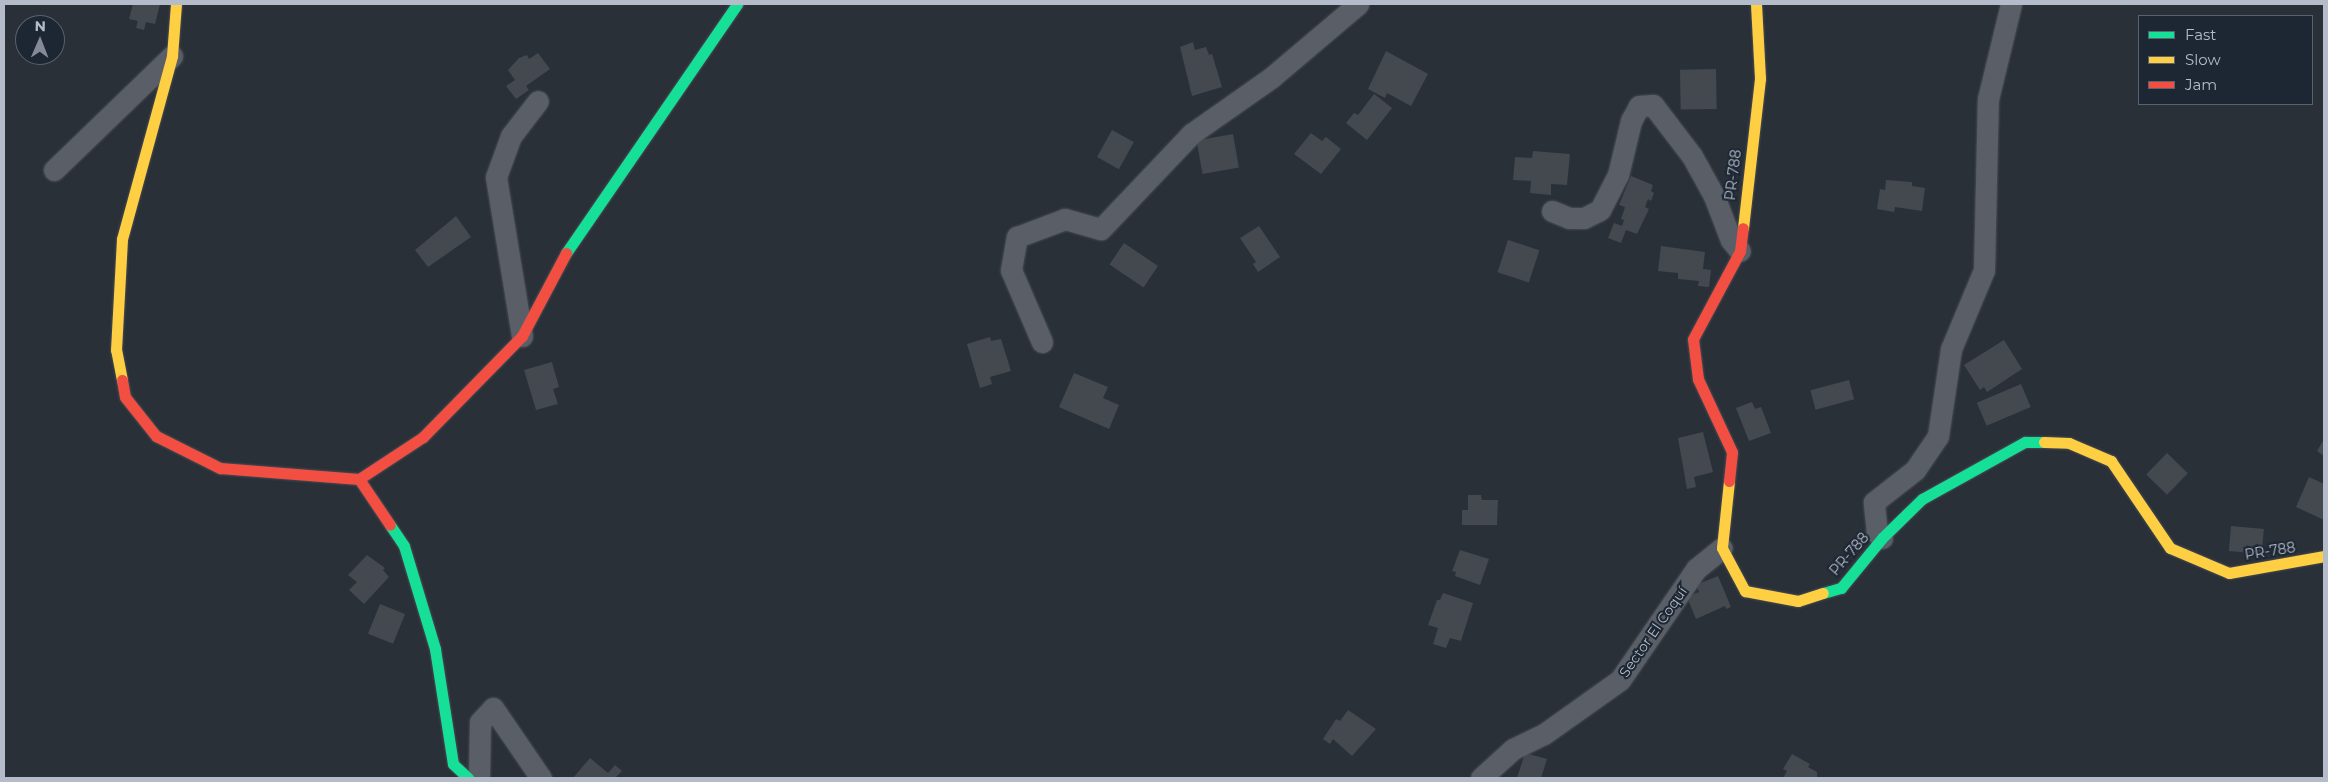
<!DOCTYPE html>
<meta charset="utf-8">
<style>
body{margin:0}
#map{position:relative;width:2328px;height:782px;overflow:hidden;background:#2a3038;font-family:Montserrat,sans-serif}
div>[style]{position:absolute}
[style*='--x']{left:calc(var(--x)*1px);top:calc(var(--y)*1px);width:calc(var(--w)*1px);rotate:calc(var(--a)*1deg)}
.building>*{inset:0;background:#444950;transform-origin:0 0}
.roads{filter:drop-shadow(0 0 1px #484c53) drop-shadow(0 0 1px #484c53)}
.street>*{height:21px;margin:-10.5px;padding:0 10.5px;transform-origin:10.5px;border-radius:10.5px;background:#5a5e66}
.fast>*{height:11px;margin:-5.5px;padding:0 5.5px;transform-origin:5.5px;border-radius:5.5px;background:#16e098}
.slow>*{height:11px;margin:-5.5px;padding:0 5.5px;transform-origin:5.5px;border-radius:5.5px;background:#ffcf43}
.jam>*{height:11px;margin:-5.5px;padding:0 5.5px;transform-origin:5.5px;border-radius:5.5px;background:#f24e42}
span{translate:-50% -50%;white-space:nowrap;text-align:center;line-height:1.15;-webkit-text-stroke:4px #1d2633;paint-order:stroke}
.street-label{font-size:14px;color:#b4bcc9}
.frame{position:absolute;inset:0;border:5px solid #b4bcc9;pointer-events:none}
.legend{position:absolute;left:2138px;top:15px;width:175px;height:90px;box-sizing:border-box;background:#1d2633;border:1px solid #59626f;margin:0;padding:6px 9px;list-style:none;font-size:15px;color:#b4bcc9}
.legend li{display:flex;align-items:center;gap:10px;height:25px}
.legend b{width:25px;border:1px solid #59626f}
.north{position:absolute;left:15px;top:15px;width:50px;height:50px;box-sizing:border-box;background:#1d2633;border:1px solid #59626f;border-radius:50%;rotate:1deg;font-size:14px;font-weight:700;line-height:20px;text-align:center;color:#b4bcc9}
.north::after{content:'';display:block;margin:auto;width:18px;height:22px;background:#848b96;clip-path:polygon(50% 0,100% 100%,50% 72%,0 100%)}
</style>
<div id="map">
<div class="building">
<div style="clip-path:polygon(133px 4px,160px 4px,155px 24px,146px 22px,144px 30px,136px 28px,138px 21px,129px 19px)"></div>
<div style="clip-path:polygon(1193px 42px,1195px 50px,1206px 47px,1209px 55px,1212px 54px,1222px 87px,1192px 96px,1180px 47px)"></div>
<div style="clip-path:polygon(1386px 51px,1428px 74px,1411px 106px,1387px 93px,1385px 98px,1368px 89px)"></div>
<div style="clip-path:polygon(538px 53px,550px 69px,526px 86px,529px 90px,516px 99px,506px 86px,515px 80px,508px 70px,519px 58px,527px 55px,529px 59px)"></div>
<div style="left:1716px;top:69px;width:40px;height:36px;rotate:89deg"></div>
<div style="clip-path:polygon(1374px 94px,1392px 108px,1367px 140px,1346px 123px,1354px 113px,1358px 115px)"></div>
<div style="left:1112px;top:130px;width:25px;height:31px;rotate:29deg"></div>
<div style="clip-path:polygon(1311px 133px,1322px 141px,1326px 137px,1341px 149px,1321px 174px,1294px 154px)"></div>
<div style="left:1233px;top:134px;width:34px;height:37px;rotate:80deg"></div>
<div style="clip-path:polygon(1533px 151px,1570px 154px,1567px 185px,1551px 184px,1551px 195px,1530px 193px,1531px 181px,1513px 180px,1515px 157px,1532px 158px)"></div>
<div style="clip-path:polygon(1631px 176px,1653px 185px,1651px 191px,1654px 193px,1651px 201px,1648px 199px,1645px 207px,1649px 209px,1637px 234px,1626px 230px,1621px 243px,1608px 238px,1614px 223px,1622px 226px,1624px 220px,1621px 219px,1625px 207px,1619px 205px)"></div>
<div style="clip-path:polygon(1886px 180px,1912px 182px,1912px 186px,1925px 188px,1922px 211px,1895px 207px,1894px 212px,1877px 209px,1880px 189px,1885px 190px)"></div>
<div style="clip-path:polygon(456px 216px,471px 237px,428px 267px,415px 250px)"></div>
<div style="clip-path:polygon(1259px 226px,1280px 257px,1258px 272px,1253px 264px,1256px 262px,1240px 238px)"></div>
<div style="left:1508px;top:240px;width:33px;height:34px;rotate:18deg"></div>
<div style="left:1124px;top:243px;width:41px;height:26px;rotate:34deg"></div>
<div style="clip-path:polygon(1661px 246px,1705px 252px,1703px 269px,1711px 270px,1709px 287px,1698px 286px,1699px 281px,1678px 279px,1678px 273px,1658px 271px)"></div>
<div style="clip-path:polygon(990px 337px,991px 341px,1001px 339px,1011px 371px,990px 377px,992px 384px,980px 388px,967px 344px)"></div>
<div style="clip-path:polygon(2004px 340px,2022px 369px,1987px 392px,1984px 387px,1980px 390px,1964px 365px)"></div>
<div style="clip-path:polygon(552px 362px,559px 387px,553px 389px,558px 404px,536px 410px,524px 370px)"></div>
<div style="clip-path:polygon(1074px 373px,1108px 387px,1103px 398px,1119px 405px,1109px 429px,1059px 407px)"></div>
<div style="left:1849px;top:380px;width:20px;height:40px;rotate:75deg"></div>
<div style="left:2021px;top:384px;width:25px;height:48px;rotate:67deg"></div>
<div style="clip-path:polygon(1752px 402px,1755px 409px,1761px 407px,1771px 433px,1749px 441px,1736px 408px)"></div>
<div style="clip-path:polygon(1703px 432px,1713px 472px,1694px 477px,1696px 487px,1687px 489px,1678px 438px)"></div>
<div style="clip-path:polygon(2324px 439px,2324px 456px,2317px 451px)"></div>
<div style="left:2167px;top:453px;width:29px;height:30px;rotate:44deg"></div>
<div style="clip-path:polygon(2309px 477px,2324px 484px,2324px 520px,2296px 507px)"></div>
<div style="clip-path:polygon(1468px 495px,1481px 495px,1482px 500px,1498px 500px,1497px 525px,1462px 525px,1462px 510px,1468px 510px)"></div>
<div style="left:2231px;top:526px;width:33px;height:25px;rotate:5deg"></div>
<div style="clip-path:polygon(1460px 550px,1489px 559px,1480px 585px,1455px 576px,1456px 572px,1452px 571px)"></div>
<div style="clip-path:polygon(367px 555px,385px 568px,383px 570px,389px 577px,364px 604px,349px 590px,357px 582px,348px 575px)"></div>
<div style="clip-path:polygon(1718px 576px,1731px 607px,1726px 609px,1725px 606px,1696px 619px,1687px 597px,1699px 592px,1696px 585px)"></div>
<div style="clip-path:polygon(1443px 593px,1473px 603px,1461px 641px,1450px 638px,1446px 648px,1433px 644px,1438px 628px,1428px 625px,1437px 600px,1440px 600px)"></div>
<div style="left:380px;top:604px;width:27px;height:32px;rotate:22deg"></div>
<div style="clip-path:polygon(1348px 710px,1376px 729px,1352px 756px,1333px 739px,1330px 744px,1323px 739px,1336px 719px,1340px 721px)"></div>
<div style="clip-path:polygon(1525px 753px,1547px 759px,1541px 778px,1517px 778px)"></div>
<div style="clip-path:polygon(1792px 754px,1810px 764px,1808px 767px,1817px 772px,1817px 778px,1783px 778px,1787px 771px,1783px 769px)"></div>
<div style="clip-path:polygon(590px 758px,608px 773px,615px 765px,622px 771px,615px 778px,573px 778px)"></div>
</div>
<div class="roads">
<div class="street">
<div style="--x:54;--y:170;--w:164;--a:-44"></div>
<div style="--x:1552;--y:211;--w:18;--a:22"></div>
<div style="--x:1569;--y:218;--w:15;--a:0"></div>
<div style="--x:1584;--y:218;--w:18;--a:-27"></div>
<div style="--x:1600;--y:210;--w:39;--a:-63"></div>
<div style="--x:1618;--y:175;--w:56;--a:-76.5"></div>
<div style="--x:1631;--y:121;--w:17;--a:-62"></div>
<div style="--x:1639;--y:106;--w:14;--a:-4"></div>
<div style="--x:1653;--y:105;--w:64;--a:52.6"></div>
<div style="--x:1692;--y:156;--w:46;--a:61.2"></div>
<div style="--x:1714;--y:196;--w:47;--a:68.9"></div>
<div style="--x:1731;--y:240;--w:14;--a:51"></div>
<div style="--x:522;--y:336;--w:161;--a:-99.3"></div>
<div style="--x:496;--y:177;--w:44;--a:-69.9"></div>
<div style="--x:511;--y:136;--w:44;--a:-52.4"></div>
<div style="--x:1042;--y:342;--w:78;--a:-113.3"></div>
<div style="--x:1011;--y:270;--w:34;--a:-80"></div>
<div style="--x:1017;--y:237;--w:51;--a:-20.6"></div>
<div style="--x:1065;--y:219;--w:37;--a:16"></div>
<div style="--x:1101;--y:229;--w:131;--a:-46.5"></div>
<div style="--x:1191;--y:134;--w:99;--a:-35.1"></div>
<div style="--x:1272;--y:77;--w:113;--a:-40.3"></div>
<div style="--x:1882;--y:538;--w:7;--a:-135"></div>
<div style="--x:1877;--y:533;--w:31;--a:-96"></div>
<div style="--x:1874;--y:502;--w:52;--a:-38"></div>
<div style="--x:1915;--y:470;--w:41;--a:-55.9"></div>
<div style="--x:1938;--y:436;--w:88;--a:-81.5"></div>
<div style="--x:1951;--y:349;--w:86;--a:-67.3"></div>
<div style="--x:1984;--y:270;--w:171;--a:-88.7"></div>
<div style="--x:1988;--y:99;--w:98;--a:-76.4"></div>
<div style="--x:479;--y:778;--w:56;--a:-89"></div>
<div style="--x:480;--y:722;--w:19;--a:-47"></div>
<div style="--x:493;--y:708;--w:85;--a:55.6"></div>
<div style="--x:1481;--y:778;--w:43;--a:-42.2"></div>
<div style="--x:1513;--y:749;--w:34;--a:-26"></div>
<div style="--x:1544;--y:734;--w:93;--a:-35.4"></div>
<div style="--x:1620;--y:680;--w:135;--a:-55.6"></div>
<div style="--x:1696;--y:569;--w:33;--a:-39"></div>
</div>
<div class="fast">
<div style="--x:566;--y:253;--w:302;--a:-55.5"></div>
<div style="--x:390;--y:525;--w:25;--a:56"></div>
<div style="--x:404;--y:546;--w:108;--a:73.2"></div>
<div style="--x:435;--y:649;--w:116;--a:81.1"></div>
<div style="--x:453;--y:764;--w:21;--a:43"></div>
<div style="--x:1823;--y:593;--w:19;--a:-16"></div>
<div style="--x:1841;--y:588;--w:65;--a:-50.6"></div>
<div style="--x:1882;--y:538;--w:56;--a:-44.3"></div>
<div style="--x:1922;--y:499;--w:118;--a:-29"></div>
<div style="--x:2025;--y:442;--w:19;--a:0"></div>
</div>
<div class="slow">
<div style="--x:1743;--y:228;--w:151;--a:-83.5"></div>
<div style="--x:1760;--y:78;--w:74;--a:-93.1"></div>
<div style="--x:122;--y:380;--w:31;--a:-101"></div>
<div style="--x:116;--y:350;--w:111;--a:-86.9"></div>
<div style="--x:122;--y:239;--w:190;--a:-74.7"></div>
<div style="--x:172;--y:56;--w:52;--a:-85.6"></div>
<div style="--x:2044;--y:442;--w:25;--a:2"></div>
<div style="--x:2069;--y:443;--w:46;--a:23.2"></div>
<div style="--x:2111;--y:461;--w:105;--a:55.9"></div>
<div style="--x:2170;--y:548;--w:64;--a:23"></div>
<div style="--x:2229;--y:573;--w:97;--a:-10.1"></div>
<div style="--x:1729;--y:481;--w:67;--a:96"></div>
<div style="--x:1722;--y:548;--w:49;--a:61.9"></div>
<div style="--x:1745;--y:591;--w:54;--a:10.7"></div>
<div style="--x:1798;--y:601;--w:26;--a:-18"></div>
</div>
<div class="jam">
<div style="--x:122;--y:380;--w:17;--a:80"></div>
<div style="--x:125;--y:397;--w:50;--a:51.5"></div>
<div style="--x:156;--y:436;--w:72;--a:26.6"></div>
<div style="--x:220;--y:468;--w:139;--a:4.5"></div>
<div style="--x:359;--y:479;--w:55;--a:56"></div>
<div style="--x:359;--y:479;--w:77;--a:-33.3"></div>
<div style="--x:423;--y:437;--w:141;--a:-45.6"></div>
<div style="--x:522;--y:336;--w:94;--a:-62.1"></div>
<div style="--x:1729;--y:481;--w:29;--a:-84"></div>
<div style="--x:1732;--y:452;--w:81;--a:-115"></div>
<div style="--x:1698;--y:379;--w:40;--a:-97.1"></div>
<div style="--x:1693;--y:339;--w:100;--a:-61.9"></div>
<div style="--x:1740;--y:251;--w:23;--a:-83"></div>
</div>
</div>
<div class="street-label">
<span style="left:1733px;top:175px;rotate:-83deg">PR-788</span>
<span style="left:2270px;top:551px;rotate:-9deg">PR-788</span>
<span style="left:1849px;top:554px;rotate:-49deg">PR-788</span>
<span style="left:1653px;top:632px;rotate:-55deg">Sector El Coquí</span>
</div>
<div class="frame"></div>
<ul class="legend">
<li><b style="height:6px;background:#16e098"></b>Fast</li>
<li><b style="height:6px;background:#ffcf43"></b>Slow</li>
<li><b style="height:6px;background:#f24e42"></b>Jam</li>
</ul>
<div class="north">N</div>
</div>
